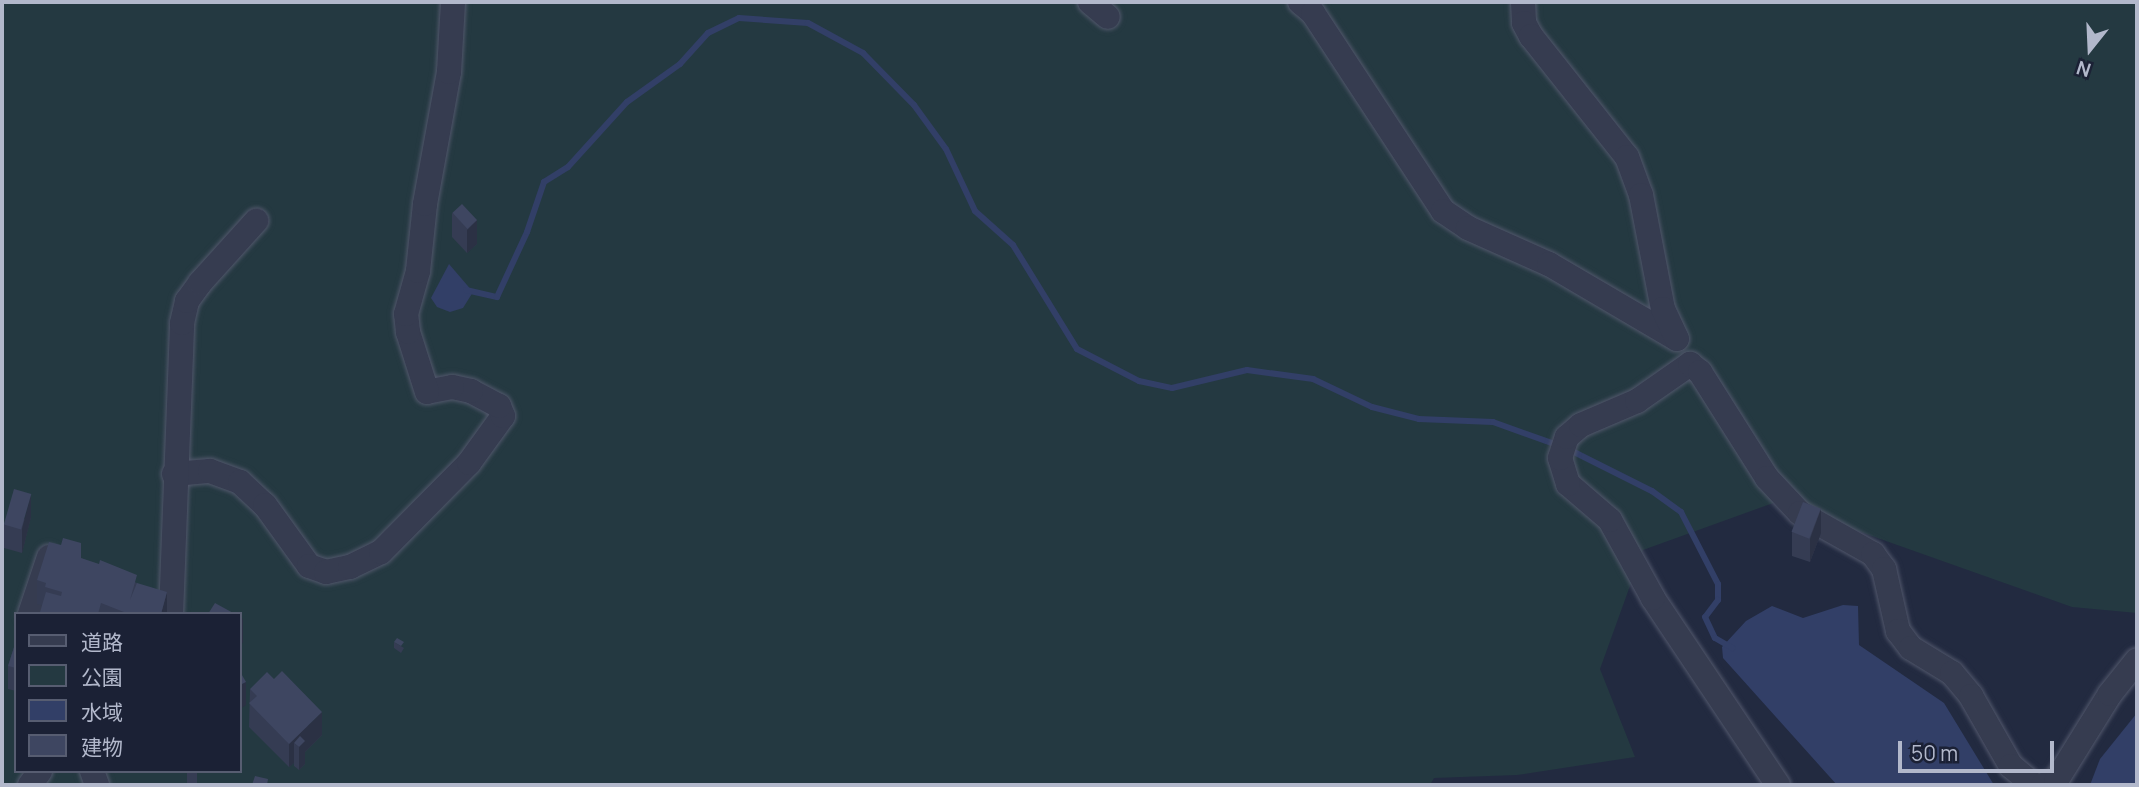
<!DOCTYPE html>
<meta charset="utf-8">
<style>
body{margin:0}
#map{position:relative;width:2139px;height:787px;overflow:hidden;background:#222a40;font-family:Manrope,"Noto Sans JP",sans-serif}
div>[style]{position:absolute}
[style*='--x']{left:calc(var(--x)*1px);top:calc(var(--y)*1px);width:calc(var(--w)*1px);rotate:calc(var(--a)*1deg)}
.green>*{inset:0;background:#243941}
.water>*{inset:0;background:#323f67}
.stream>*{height:6px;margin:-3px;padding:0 3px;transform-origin:3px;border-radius:3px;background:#323f67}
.roads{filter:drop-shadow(0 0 2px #51576b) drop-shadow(0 0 2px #51576b)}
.minor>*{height:24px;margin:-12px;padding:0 12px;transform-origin:12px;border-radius:12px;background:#363c50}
.wall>*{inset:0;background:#353c53;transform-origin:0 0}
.shaded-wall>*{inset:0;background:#2b3144}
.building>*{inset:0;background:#3e4661;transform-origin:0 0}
span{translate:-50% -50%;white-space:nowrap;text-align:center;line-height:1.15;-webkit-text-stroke:6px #1b2135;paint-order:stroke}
.frame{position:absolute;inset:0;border:4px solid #b2b8cb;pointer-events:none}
.legend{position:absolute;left:14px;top:612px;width:228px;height:161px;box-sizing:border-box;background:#1b2135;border:2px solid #575d71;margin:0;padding:9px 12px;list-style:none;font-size:21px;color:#b2b8cb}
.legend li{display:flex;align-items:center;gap:14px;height:35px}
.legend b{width:35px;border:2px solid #575d71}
.north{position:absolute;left:2055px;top:14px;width:70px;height:70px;-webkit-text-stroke:5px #1b2135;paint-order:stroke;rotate:198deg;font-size:19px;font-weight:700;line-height:28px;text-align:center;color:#b2b8cb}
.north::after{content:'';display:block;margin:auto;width:24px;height:32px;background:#b2b8cb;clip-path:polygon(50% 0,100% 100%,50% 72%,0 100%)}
.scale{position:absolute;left:1898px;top:741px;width:156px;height:32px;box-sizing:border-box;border:4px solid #b2b8cb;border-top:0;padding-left:9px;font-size:21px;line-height:24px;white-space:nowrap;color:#b2b8cb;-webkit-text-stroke:5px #1b2135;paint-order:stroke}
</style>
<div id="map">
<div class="green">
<div style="clip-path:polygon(evenodd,2px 2px,2137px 2px,2137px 613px,2072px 607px,1776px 502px,1643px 550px,1600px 669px,1635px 757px,1517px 775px,1434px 778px,1430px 785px,2px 785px,2px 2px,16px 614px,240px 614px,240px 771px,16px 771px,16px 614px)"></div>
</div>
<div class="water">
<div style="clip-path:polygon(449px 264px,473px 292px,463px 308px,450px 312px,437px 307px,431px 298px)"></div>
<div style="clip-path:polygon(1843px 605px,1858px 606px,1859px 645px,1944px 703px,1994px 785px,1837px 785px,1723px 658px,1722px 647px,1746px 621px,1772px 606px,1803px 618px)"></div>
<div style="clip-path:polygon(2137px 713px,2137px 785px,2090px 785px,2100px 759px)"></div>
</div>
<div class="stream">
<div style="--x:466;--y:290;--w:32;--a:13"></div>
<div style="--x:497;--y:297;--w:72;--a:-65.2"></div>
<div style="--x:527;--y:232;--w:53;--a:-71.2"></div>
<div style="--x:544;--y:182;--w:28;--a:-32"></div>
<div style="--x:568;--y:167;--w:88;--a:-47.8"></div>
<div style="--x:627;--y:102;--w:65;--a:-35.6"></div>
<div style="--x:680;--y:64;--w:42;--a:-47.9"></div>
<div style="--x:708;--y:33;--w:34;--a:-26"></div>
<div style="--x:739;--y:18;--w:69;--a:4.1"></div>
<div style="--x:808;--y:23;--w:63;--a:28.6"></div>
<div style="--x:863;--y:53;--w:73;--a:45.6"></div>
<div style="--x:914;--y:105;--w:54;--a:54"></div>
<div style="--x:946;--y:149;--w:68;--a:64.9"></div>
<div style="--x:975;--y:211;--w:51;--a:41.8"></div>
<div style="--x:1013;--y:245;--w:122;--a:58.4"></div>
<div style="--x:1077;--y:349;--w:70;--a:27.3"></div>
<div style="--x:1139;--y:381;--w:34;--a:12"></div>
<div style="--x:1172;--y:388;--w:77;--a:-13.5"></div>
<div style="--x:1247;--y:370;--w:67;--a:7.8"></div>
<div style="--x:1313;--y:379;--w:65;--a:25.4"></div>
<div style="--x:1372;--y:407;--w:49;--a:14.3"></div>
<div style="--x:1419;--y:419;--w:74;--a:2.3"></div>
<div style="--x:1493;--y:422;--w:71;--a:19.7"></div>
<div style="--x:1570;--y:450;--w:92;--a:26.6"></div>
<div style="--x:1652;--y:491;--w:36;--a:36"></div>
<div style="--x:1681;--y:512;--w:81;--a:62.8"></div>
<div style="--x:1718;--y:584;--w:16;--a:90"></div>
<div style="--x:1718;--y:600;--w:21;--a:127"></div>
<div style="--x:1705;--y:617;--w:23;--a:65"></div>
<div style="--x:1715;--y:638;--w:20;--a:30"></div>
</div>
<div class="roads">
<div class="minor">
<div style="--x:1090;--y:2;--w:23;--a:40"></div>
<div style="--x:1300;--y:2;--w:17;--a:40"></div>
<div style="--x:1313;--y:13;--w:237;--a:56.7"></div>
<div style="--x:1443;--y:211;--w:30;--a:34"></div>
<div style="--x:1468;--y:228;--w:89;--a:24"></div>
<div style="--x:1549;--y:264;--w:148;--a:30.4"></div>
<div style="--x:1523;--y:2;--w:21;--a:87"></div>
<div style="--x:1524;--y:23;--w:15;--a:62"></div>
<div style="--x:1531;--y:36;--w:154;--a:51.6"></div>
<div style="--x:1627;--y:157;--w:40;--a:69.8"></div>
<div style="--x:1641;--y:195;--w:116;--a:79.1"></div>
<div style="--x:1663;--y:309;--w:33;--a:65"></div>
<div style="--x:174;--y:474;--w:36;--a:-5"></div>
<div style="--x:210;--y:471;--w:32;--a:20"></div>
<div style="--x:240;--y:482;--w:34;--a:43"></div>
<div style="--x:265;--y:505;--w:75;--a:54.2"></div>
<div style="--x:309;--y:566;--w:18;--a:19"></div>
<div style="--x:326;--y:572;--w:25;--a:-12"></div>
<div style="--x:350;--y:567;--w:34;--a:-26"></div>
<div style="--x:381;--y:552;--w:125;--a:-45.3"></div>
<div style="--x:469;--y:463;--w:58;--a:-54.1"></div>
<div style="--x:503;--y:416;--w:11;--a:-112"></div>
<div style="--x:499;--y:406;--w:32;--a:-152"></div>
<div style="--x:471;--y:391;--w:19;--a:-168"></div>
<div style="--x:452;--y:387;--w:25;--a:169"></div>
<div style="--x:427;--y:392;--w:63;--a:-107.6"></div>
<div style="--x:408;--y:332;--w:18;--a:-96"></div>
<div style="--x:406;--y:314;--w:45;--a:-74.4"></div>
<div style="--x:418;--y:271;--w:67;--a:-84"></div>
<div style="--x:425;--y:204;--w:134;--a:-79.7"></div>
<div style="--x:449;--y:72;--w:70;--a:-86.7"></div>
<div style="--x:30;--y:614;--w:60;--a:-71.6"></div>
<div style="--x:171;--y:614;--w:291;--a:-87.8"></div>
<div style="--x:182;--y:323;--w:23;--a:-77"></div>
<div style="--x:187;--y:301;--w:22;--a:-54"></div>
<div style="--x:200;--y:283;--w:84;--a:-47.9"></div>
<div style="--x:92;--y:771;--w:15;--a:70"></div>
<div style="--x:30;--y:785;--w:17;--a:-54"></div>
<div style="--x:1778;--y:785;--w:225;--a:-123.8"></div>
<div style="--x:1653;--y:598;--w:89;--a:-118.9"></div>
<div style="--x:1610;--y:520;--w:55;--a:-139.4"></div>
<div style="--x:1568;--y:484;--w:27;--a:-107"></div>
<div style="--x:1560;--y:458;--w:22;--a:-72"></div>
<div style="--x:1567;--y:437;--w:18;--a:-41"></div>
<div style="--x:1581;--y:425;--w:61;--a:-23.2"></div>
<div style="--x:1637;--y:401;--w:65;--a:-34.9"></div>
<div style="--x:1690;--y:364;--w:13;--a:39"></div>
<div style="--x:1700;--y:372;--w:125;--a:57.7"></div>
<div style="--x:1767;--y:478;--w:48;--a:46.7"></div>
<div style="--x:1800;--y:513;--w:84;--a:29.3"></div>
<div style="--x:1873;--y:554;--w:19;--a:54"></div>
<div style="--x:1884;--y:569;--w:64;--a:77.3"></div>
<div style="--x:1898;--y:631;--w:21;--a:53"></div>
<div style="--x:1911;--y:648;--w:48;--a:31.4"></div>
<div style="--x:1952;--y:673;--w:30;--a:50"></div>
<div style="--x:1971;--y:696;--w:81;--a:60.3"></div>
<div style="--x:2011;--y:766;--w:30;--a:40"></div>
<div style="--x:2043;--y:785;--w:14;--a:-17"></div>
<div style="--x:2056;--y:781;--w:102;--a:-58.2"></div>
<div style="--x:2110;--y:694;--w:43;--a:-51.5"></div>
</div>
</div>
<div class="wall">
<div style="clip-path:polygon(452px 213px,477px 220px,477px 244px,467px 253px,452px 237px)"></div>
<div style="clip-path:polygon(31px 517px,22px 553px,4px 548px,4px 525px)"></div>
<div style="clip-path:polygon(1792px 532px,1821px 533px,1810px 562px,1792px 556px)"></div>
<div style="clip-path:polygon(81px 558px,137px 583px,167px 614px,40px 614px,42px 605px,37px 604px,37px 580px)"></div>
<div style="clip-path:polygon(16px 641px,16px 691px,8px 689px,8px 666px)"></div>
<div style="clip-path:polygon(394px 642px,404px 648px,401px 653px,394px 648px)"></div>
<div style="clip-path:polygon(250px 689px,322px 735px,305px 752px,305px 764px,299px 770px,294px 766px,294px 763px,289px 767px,249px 727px)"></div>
<div style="left:187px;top:771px;width:10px;height:14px"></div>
</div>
<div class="shaded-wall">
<div style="clip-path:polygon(477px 220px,477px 244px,467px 253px,467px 230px)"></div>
<div style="clip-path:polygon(31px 494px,31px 517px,22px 553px,22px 529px)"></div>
<div style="clip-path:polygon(1821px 509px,1821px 533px,1810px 562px,1810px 539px)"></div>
<div style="clip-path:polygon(167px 592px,167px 614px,161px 614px)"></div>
<div style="clip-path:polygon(243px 618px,243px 642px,240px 647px,240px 624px)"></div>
<div style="clip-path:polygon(246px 682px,246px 705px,240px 709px,240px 685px)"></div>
<div style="clip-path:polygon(322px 712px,322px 735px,305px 752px,305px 764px,299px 770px,299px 747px,294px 743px,294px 763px,289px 767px,289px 744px)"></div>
</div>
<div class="building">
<div style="left:462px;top:204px;width:22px;height:13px;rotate:47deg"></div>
<div style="left:14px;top:489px;width:18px;height:37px;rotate:16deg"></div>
<div style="left:1803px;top:502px;width:19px;height:32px;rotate:21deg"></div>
<div style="clip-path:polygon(63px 538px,81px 543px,81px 558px,99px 564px,100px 560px,137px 575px,130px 600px,137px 583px,167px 592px,161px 614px,129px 614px,101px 603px,98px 614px,44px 614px,40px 612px,46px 592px,61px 596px,62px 592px,45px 587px,46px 583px,37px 580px,49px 542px,61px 545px)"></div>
<div style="clip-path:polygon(215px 603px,235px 614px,208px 614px)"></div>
<div style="clip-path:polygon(397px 638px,404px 642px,401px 646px,394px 642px)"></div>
<div style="clip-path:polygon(16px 641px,16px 668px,8px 666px)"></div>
<div style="clip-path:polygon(282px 671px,322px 712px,289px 744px,249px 703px,257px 696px,250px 689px,267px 672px,274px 679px)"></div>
<div style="clip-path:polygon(242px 675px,246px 682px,240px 685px,240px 676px)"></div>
<div style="clip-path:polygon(300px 736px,305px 741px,299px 747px,294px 743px)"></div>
<div style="clip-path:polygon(255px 776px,268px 779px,267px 785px,252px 785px)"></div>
</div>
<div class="frame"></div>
<ul class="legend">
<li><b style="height:9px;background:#363c50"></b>道路</li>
<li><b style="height:19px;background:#243941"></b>公園</li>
<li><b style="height:19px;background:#323f67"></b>水域</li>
<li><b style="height:19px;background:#3e4661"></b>建物</li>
</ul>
<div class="north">N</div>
<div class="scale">50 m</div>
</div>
